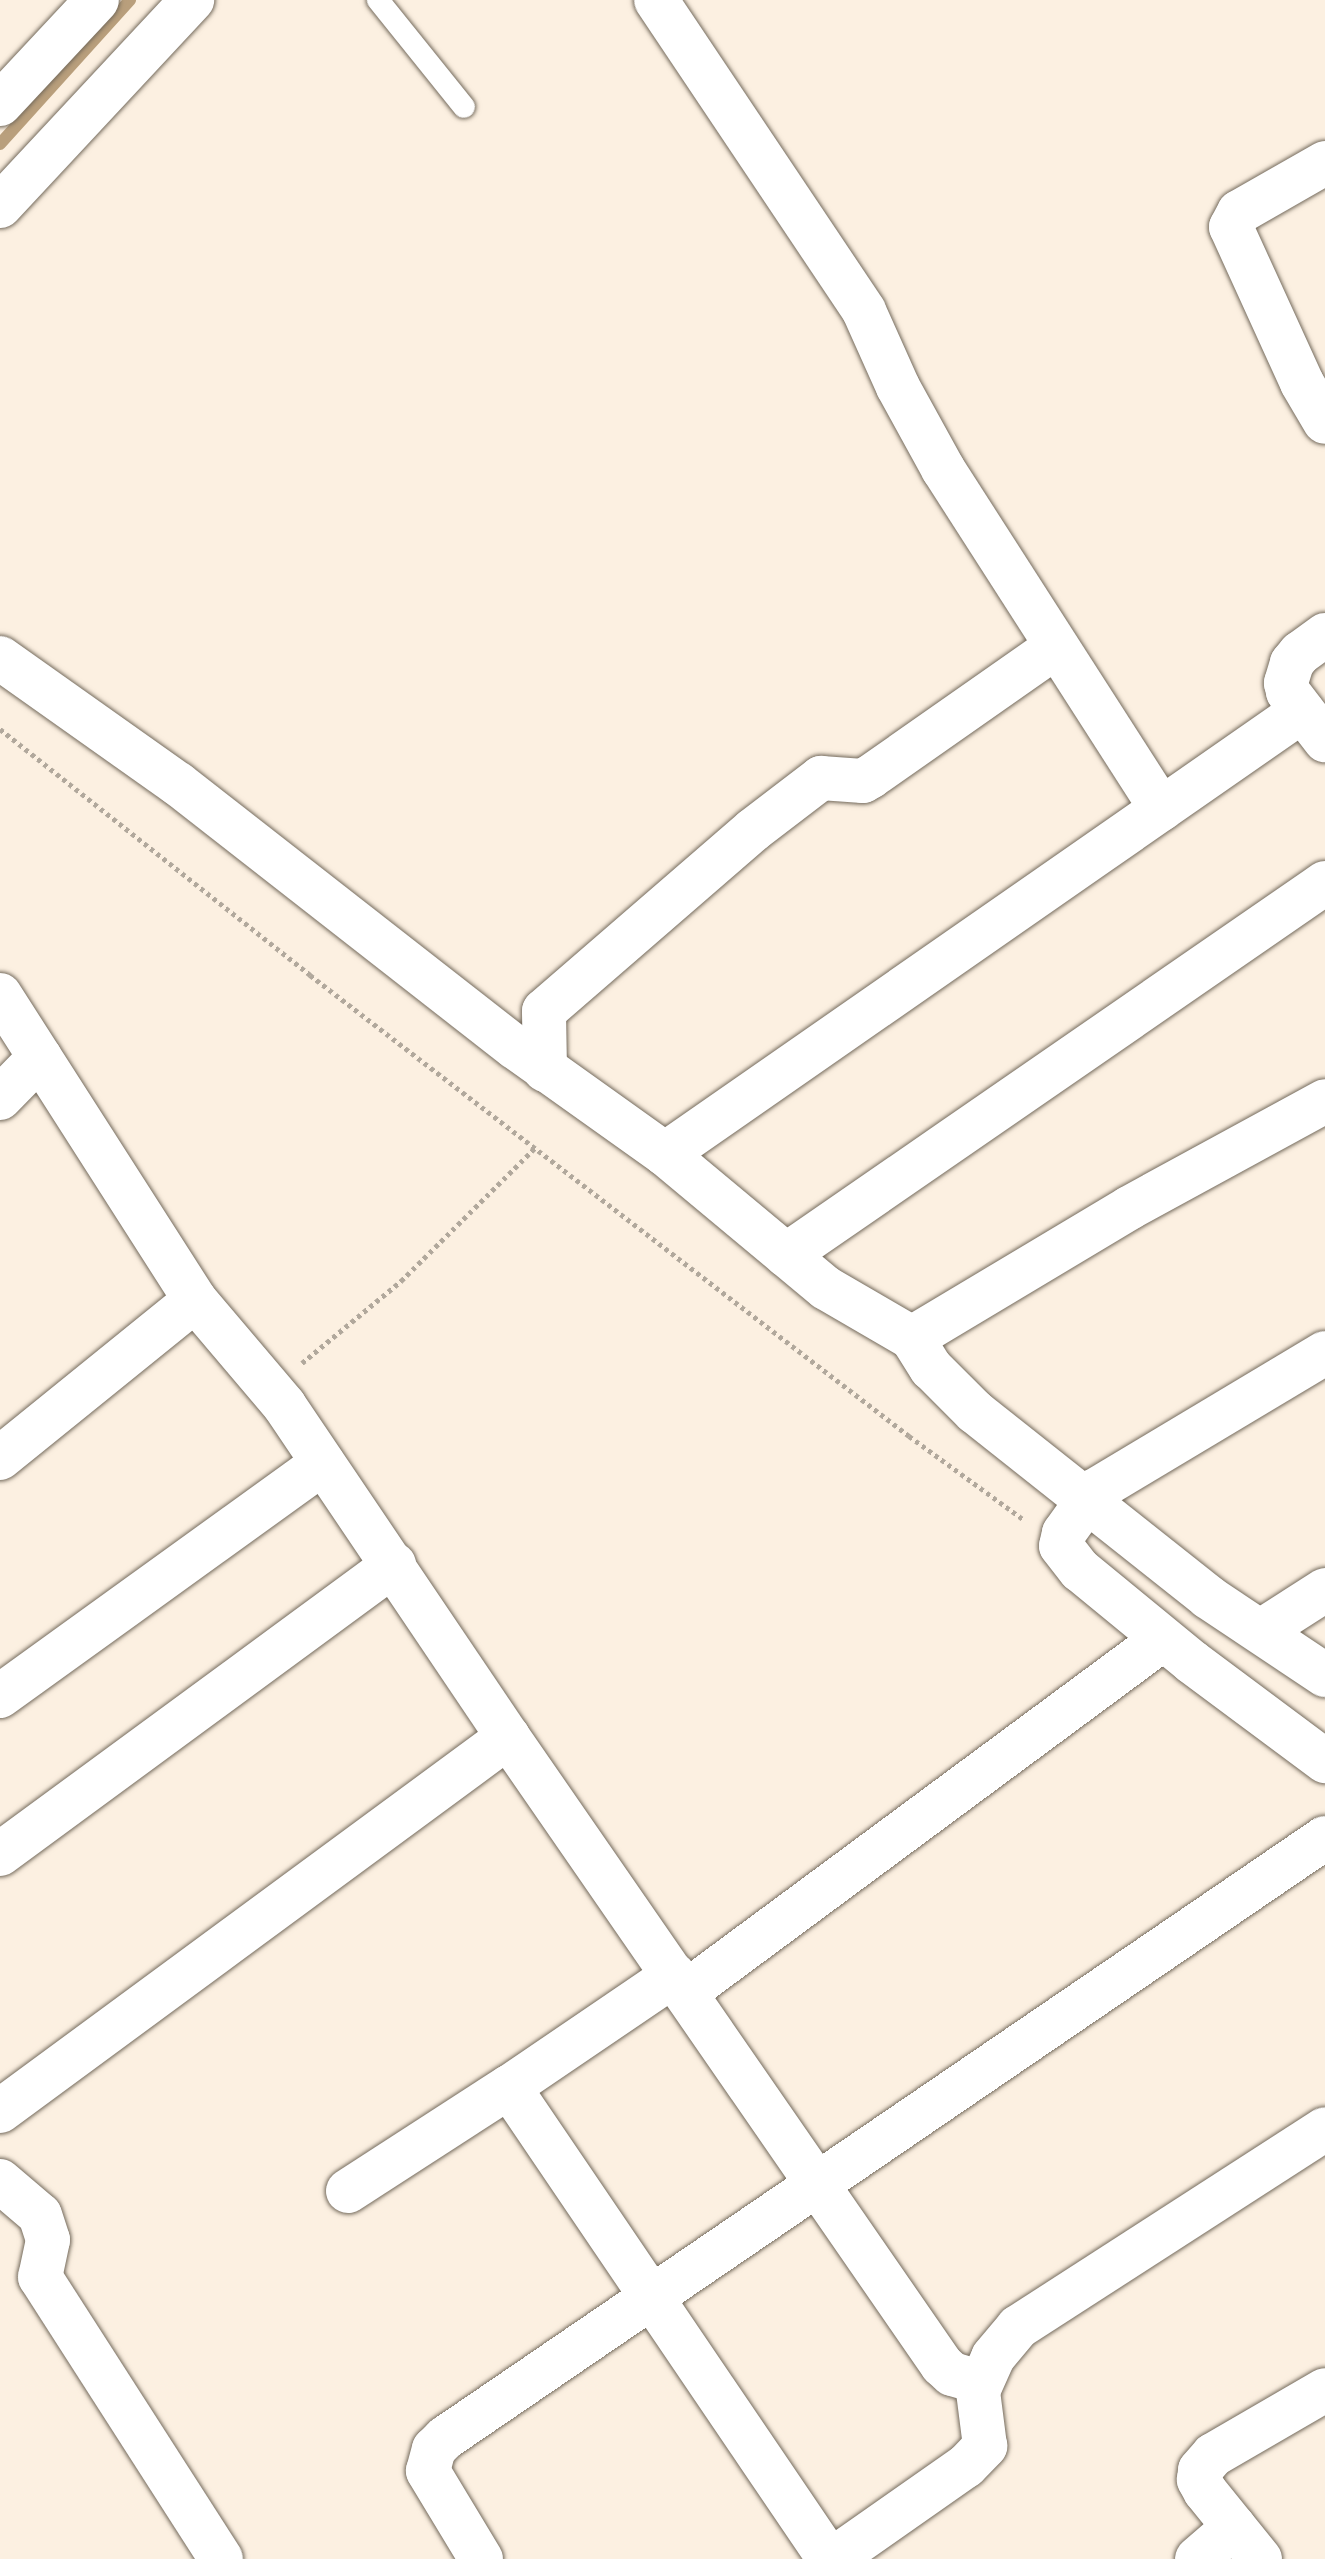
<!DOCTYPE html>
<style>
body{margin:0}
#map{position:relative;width:1325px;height:2559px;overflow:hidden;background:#fcf0e1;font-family:"Exo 2",sans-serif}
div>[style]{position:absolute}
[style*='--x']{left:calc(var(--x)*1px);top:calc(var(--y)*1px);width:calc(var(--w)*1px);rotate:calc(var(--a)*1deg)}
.stream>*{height:12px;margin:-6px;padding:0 6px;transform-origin:6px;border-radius:6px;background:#b99f7c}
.path>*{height:5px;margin-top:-2.5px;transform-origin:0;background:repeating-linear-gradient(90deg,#b1a89c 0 4px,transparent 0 8px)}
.roads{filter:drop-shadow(0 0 2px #746a5c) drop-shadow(0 0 2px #746a5c)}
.service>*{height:22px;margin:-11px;padding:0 11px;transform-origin:11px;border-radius:11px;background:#fff}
.minor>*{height:44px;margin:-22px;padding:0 22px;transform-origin:22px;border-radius:22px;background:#fff}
span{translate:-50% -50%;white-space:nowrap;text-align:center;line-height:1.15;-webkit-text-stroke:6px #fff;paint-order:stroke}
</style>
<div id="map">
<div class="stream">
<div style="--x:0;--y:144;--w:194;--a:-47.9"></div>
</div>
<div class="path">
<div style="--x:0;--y:729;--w:396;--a:38.4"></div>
<div style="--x:310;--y:975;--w:756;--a:37.58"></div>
<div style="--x:909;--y:1436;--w:142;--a:36.1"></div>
<div style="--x:302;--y:1363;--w:129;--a:-39.6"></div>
<div style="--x:401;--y:1281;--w:189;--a:-44.8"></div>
</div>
<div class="roads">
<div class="service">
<div style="--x:378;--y:0;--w:137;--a:51.2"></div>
</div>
<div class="minor">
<div style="--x:656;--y:0;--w:374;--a:56.2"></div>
<div style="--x:864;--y:311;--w:83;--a:65.9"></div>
<div style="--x:898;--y:387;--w:94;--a:61.2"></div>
<div style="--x:943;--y:469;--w:404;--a:57.3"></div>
<div style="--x:0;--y:104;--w:142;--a:-47"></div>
<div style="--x:1325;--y:163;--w:99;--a:150.3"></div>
<div style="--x:1239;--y:212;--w:17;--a:118"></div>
<div style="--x:1231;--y:227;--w:171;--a:65.5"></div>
<div style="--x:1302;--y:383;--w:45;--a:59.5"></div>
<div style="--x:0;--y:206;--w:282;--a:-47"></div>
<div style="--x:1325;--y:635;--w:31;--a:144"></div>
<div style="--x:1300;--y:653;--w:13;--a:129"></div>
<div style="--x:1292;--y:663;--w:21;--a:107"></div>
<div style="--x:1286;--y:683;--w:9;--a:77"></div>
<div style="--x:1288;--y:692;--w:61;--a:52.4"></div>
<div style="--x:0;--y:658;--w:218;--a:35.3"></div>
<div style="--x:178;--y:784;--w:427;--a:38"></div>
<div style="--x:515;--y:1047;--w:184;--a:35.5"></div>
<div style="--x:665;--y:1154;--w:209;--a:39.8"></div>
<div style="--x:826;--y:1288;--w:99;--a:30.2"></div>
<div style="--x:912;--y:1338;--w:36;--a:58"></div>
<div style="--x:931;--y:1368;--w:62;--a:45"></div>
<div style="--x:975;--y:1412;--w:298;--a:38.4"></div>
<div style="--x:1208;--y:1597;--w:141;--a:33.7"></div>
<div style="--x:0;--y:995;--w:362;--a:57.4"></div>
<div style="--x:195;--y:1300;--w:138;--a:49.7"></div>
<div style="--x:284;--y:1405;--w:400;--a:56"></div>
<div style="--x:508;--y:1737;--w:763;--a:55.35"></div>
<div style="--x:942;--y:2365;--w:13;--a:42"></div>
<div style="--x:952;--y:2374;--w:29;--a:16"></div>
<div style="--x:545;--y:1070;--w:59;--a:-91"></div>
<div style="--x:544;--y:1011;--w:276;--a:-40.9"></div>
<div style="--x:753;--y:830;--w:86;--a:-37.4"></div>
<div style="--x:821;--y:778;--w:42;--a:4.1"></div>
<div style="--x:863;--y:781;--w:8;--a:-30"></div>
<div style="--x:870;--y:777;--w:227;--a:-35"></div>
<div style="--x:0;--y:1098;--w:57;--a:-45.7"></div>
<div style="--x:665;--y:1154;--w:776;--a:-34.82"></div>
<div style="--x:786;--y:1255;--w:655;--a:-34.61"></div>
<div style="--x:912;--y:1338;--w:253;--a:-30.9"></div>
<div style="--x:1129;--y:1208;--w:223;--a:-28.6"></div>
<div style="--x:1325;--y:1353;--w:269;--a:149.1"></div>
<div style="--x:1094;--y:1491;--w:52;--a:125.5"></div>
<div style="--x:1064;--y:1533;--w:13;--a:103"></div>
<div style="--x:1061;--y:1546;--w:31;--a:52"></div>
<div style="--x:1080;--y:1570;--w:145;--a:39.4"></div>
<div style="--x:1192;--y:1662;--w:166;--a:36.7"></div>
<div style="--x:0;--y:1458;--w:251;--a:-39"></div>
<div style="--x:1261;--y:1631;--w:76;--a:-32.6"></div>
<div style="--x:0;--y:1696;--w:398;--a:-35.8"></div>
<div style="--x:0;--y:1854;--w:489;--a:-36.3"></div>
<div style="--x:674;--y:1975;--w:199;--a:145.8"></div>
<div style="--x:509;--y:2087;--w:570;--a:55.86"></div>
<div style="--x:686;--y:1992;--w:593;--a:-36.5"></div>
<div style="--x:0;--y:2111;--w:631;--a:-36.36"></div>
<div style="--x:0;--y:2181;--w:52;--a:40.4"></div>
<div style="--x:40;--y:2215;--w:26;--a:72"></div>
<div style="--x:48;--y:2240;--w:38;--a:102"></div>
<div style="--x:40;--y:2277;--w:335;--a:57.3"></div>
<div style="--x:348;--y:2191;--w:192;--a:-32.9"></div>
<div style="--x:481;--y:2559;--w:103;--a:-121.1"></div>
<div style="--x:428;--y:2471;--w:23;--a:-75"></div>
<div style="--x:434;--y:2449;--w:16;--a:-45"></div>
<div style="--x:445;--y:2438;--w:1065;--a:-34.29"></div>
<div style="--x:833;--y:2559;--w:162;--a:-35"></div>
<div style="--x:966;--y:2466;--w:28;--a:-46"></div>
<div style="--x:985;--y:2446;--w:55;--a:-97.3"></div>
<div style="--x:978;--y:2391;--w:37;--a:-66"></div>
<div style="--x:993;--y:2357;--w:39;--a:-50"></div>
<div style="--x:1018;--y:2327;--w:365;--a:-32.8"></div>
<div style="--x:1197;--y:2559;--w:49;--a:-40.9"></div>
<div style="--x:1260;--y:2559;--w:87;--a:-129"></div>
<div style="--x:1205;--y:2491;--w:13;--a:-119"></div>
<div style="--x:1199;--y:2480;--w:10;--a:-84"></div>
<div style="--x:1200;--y:2470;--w:20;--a:-49"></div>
<div style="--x:1213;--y:2455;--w:129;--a:-30.1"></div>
</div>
</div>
</div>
